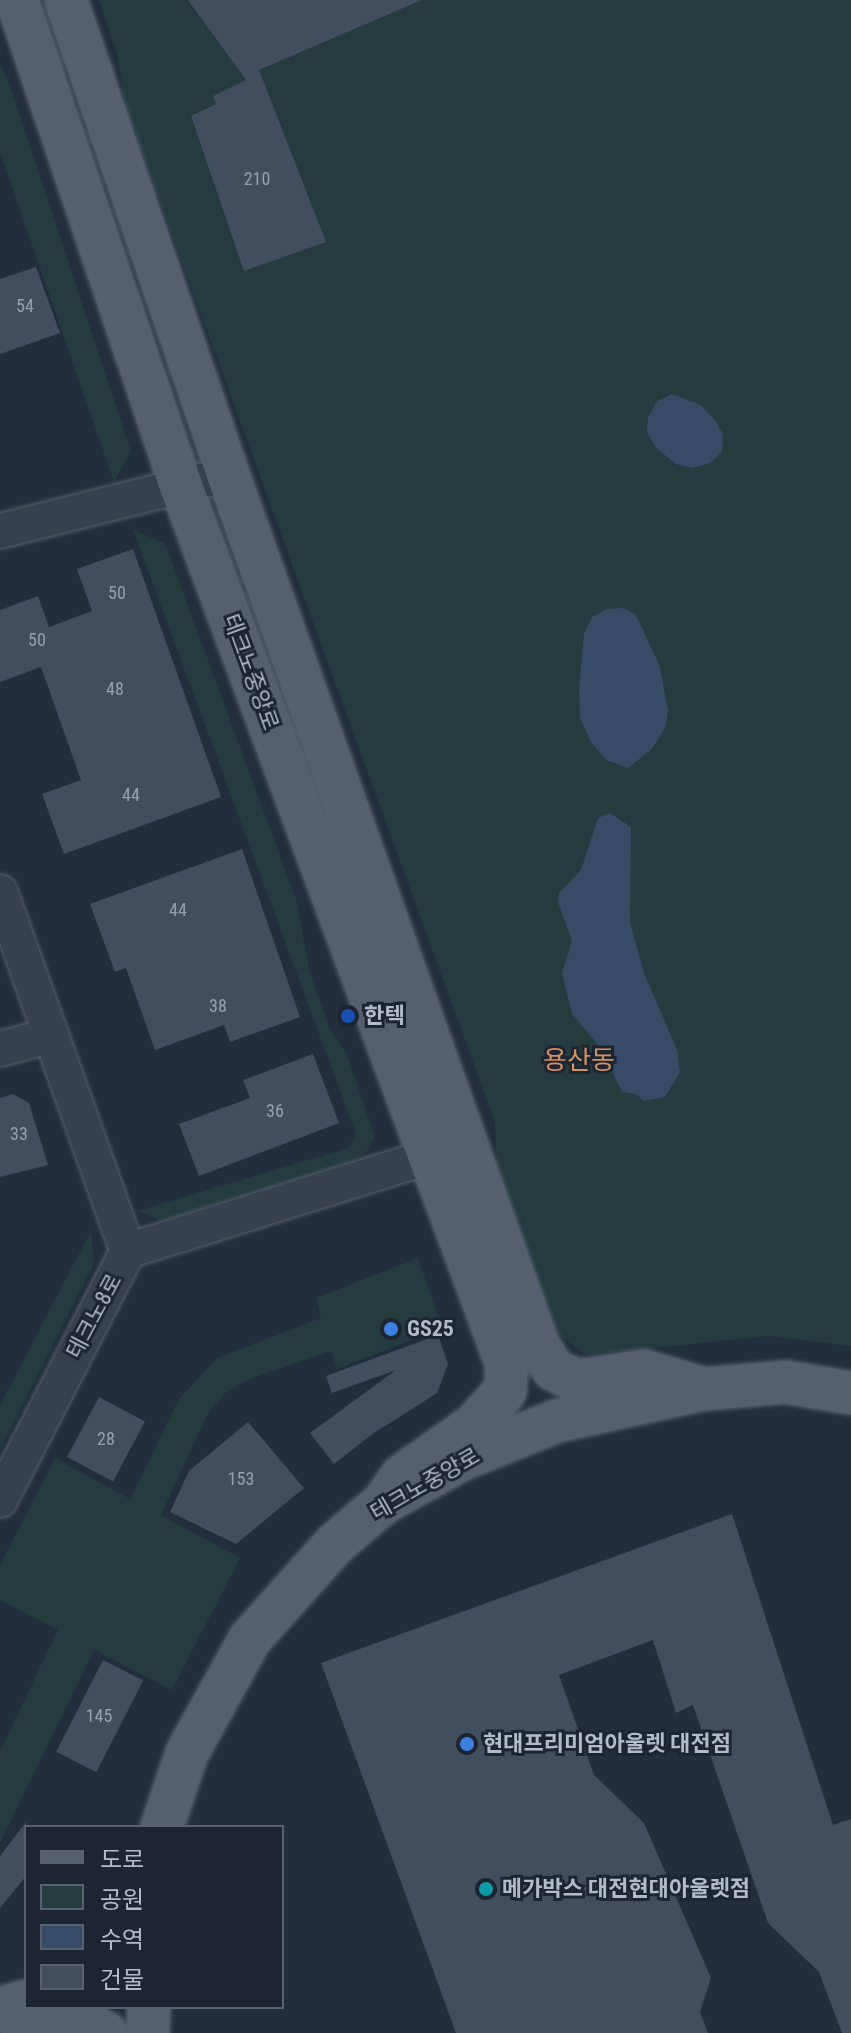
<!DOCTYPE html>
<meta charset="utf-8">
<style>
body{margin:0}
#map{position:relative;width:851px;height:2033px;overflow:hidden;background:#232e3c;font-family:"Roboto Condensed","Noto Sans KR",sans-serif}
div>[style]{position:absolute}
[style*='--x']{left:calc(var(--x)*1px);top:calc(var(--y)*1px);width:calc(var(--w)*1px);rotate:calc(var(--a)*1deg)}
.green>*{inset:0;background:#253b3d}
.water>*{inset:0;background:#384b66}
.building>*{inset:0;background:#424e5e;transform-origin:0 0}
.roads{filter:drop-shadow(0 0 2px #555e6a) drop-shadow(0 0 2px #555e6a)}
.minor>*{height:34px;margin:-17px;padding:0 17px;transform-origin:17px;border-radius:17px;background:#37404d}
.major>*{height:42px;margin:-21px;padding:0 21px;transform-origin:21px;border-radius:21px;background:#555f6d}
.dots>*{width:22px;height:22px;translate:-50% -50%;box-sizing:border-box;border:4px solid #1c2531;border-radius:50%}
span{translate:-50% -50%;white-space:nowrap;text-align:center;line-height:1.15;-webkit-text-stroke:6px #1c2531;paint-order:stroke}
.number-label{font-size:18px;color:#96a0ae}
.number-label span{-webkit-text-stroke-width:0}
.street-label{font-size:22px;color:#b2bbc8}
.poi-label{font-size:22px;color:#b2bbc8;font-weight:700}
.left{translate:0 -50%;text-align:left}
.quarter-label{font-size:26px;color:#d59261}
.legend{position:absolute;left:24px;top:1825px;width:260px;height:184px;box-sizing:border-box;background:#1c2531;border:2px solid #58616d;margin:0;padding:10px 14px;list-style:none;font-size:24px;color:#b2bbc8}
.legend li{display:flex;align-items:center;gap:16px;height:40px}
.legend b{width:40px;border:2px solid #58616d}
</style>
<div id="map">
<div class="green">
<div style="clip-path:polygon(99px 0,851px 0,851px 1346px,768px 1336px,586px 1355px,556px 1333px,497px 1187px,495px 1122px,125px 105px,117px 54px)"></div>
<div style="clip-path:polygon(0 64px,9px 82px,131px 451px,114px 482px,0 152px)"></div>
<div style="clip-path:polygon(133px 530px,165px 543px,297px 902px,309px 970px,329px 1027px,347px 1055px,375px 1137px,362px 1159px,162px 1221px,137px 1211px,348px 1148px,356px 1134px)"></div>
<div style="clip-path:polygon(91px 1231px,94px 1264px,0 1450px,0 1405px)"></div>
<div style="clip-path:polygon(418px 1258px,442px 1328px,337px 1369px,331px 1351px,247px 1380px,224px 1394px,207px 1415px,161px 1515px,240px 1558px,172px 1690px,94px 1650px,0 1843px,0 1751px,58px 1630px,0 1600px,0 1565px,55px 1458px,130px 1499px,179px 1399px,217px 1358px,321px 1318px,316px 1298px)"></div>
</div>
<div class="water">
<div style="clip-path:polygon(672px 394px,701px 405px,716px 421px,723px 435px,722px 452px,710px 463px,693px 468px,676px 464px,656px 448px,647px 432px,648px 418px,657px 401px)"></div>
<div style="clip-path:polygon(623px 608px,636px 615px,660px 667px,668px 711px,666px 726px,652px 749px,628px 768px,607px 760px,592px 744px,580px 718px,579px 690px,584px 634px,592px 617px,607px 609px)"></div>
<div style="clip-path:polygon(610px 813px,631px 827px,630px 922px,644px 973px,677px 1050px,680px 1072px,665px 1097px,644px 1101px,636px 1094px,622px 1092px,600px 1047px,572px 1014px,562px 973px,572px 941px,558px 902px,559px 893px,581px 870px,598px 818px)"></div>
</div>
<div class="building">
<div style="clip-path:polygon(188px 0,422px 0,259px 70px,326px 242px,244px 271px,191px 116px,216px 104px,213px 96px,246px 80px)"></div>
<div style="clip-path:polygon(36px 267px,60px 333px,0 354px,0 279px)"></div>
<div style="clip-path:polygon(133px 549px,221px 797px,64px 854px,42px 794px,81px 780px,41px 667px,0 682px,0 610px,38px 596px,49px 627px,92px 611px,77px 569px)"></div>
<div style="clip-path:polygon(242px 849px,300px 1017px,230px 1042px,224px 1025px,155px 1050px,126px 968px,115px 972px,90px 904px)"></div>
<div style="clip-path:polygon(313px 1054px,339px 1123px,199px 1176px,179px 1124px,250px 1098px,243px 1080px)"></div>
<div style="clip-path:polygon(13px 1094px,29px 1103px,48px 1165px,0 1177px,0 1098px)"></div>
<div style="clip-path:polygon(438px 1335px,448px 1364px,437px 1393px,371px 1435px,334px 1464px,310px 1433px,396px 1370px,332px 1393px,326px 1376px)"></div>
<div style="left:99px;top:1397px;width:52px;height:68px;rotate:28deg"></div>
<div style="clip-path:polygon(248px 1422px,304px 1488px,236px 1544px,170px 1512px,189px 1471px)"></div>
<div style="clip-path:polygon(732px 1514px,833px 1825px,851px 1819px,851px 2033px,842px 2033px,819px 1972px,768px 1923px,693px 1705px,676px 1713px,653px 1640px,559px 1675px,594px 1775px,644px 1823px,711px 1978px,700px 2012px,708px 2033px,456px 2033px,321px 1663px)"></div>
<div style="left:103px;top:1660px;width:45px;height:103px;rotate:27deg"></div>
<div style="clip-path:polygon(26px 1822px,26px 1876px,0 1908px,0 1856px)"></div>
</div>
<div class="roads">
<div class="minor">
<div style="--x:0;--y:531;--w:235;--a:-14"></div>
<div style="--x:0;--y:892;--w:381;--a:70.4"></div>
<div style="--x:128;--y:1251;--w:280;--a:117.2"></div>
<div style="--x:0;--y:1049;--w:51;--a:-14.9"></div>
<div style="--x:128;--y:1251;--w:318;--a:-17.4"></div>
</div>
<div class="major">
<div style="--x:17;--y:0;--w:513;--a:71.35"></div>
<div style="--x:181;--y:486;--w:938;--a:69.65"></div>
<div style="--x:507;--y:1365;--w:26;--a:94"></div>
<div style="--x:505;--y:1391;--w:46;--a:132.4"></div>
<div style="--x:474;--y:1425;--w:88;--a:144.7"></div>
<div style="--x:402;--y:1476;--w:33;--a:125"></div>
<div style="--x:66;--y:0;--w:501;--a:71.13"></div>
<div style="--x:228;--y:474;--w:925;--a:70.41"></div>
<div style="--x:538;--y:1345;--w:28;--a:58"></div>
<div style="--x:553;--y:1369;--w:27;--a:27"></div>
<div style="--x:577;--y:1381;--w:68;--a:-8.5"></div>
<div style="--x:644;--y:1371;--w:63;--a:16.7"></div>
<div style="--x:162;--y:1827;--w:78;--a:-71.3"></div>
<div style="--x:187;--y:1753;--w:130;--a:-61.1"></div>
<div style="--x:250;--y:1639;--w:127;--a:-48.2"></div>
<div style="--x:335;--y:1544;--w:63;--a:-40.5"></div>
<div style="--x:383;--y:1503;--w:90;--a:-29.1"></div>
<div style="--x:462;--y:1459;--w:102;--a:-21.8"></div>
<div style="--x:557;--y:1421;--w:150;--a:-12.3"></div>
<div style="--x:704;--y:1389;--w:81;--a:-4.9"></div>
<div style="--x:785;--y:1382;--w:67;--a:9.5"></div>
<div style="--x:0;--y:2009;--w:27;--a:-17"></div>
<div style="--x:22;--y:2033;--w:34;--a:-15"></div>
<div style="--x:55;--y:2024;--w:33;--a:0"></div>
<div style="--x:88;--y:2024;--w:20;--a:27"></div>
<div style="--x:148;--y:2033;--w:26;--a:-88"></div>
</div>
</div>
<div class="dots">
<div style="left:348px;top:1016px;background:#1a4fb4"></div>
<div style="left:391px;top:1329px;background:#3f7fe0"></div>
<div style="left:467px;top:1744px;background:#3f7fe0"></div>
<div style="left:486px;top:1889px;background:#0f9aa8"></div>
</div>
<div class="number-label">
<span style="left:257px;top:179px">210</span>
<span style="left:25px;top:306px">54</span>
<span style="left:117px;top:593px">50</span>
<span style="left:37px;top:640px">50</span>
<span style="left:115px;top:689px">48</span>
<span style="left:131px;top:795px">44</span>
<span style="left:178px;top:910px">44</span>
<span style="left:218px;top:1006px">38</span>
<span style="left:275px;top:1111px">36</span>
<span style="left:19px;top:1134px">33</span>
<span style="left:106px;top:1439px">28</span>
<span style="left:241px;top:1479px">153</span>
<span style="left:99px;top:1716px">145</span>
</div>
<div class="street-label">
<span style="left:251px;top:672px;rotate:70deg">테크노중앙로</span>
<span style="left:94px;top:1316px;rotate:-62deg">테크노8로</span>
<span style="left:425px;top:1484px;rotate:-30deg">테크노중앙로</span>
</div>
<div class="poi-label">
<span class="left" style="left:364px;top:1016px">한텍</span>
<span class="left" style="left:407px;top:1329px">GS25</span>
<span class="left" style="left:483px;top:1744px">현대프리미엄아울렛 대전점</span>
<span class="left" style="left:502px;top:1889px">메가박스 대전현대아울렛점</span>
</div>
<div class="quarter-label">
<span style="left:579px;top:1061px">용산동</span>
</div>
<ul class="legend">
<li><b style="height:10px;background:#555f6d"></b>도로</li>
<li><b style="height:22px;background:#253b3d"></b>공원</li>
<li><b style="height:22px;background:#384b66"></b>수역</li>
<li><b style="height:22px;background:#424e5e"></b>건물</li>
</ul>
</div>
